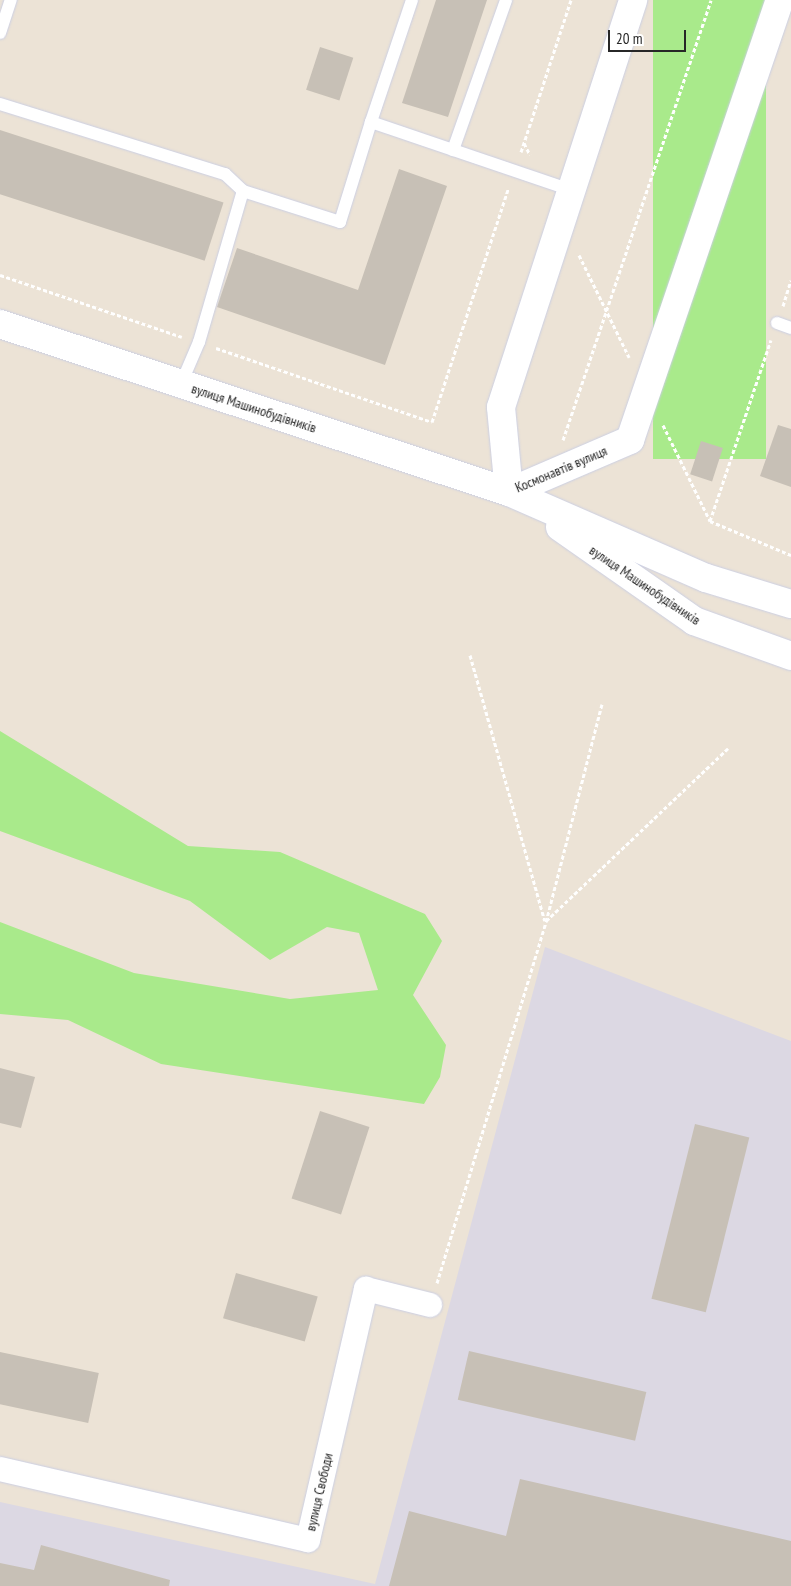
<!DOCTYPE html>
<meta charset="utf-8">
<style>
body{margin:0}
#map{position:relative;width:791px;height:1586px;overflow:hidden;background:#ece3d6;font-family:"PT Sans Narrow",sans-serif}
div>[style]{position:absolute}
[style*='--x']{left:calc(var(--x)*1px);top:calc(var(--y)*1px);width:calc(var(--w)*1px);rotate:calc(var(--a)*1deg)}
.industrial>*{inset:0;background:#dcd8e3}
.green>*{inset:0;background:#a9ea8b;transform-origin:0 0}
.building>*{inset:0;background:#c7c0b6;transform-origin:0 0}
.path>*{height:3px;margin-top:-1.5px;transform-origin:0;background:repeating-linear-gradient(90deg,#fff 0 4px,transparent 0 6.5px)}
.roads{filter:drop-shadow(0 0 1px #cbcfe3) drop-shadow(0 0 1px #cbcfe3)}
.service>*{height:12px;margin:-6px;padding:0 6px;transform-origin:6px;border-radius:6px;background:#fff}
.minor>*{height:24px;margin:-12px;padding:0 12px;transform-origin:12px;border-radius:12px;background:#fff}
.tertiary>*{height:28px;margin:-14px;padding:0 14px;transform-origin:14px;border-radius:14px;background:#fff}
span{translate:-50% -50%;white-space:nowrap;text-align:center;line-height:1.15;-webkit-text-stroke:4.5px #fff;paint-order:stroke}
.street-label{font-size:14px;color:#272727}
.scale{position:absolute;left:608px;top:30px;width:78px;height:22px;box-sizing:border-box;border:2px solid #272727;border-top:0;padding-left:6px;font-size:15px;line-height:18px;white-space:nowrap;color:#272727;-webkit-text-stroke:4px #fff;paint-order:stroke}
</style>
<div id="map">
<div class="industrial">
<div style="clip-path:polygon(545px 947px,791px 1041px,791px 1586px,0 1586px,0 1502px,375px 1584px)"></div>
</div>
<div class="green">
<div style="left:653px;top:0;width:113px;height:459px"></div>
<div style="clip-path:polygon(0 731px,188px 846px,280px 852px,425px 914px,442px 941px,413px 995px,446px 1045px,440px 1077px,424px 1104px,161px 1064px,68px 1020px,0 1014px,0 922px,134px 973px,290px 999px,378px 990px,359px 933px,327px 927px,270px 960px,190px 901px,0 831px)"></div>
</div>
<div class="building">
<div style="clip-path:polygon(436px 0,487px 0,448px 117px,402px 103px)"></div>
<div style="left:320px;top:47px;width:35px;height:45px;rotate:18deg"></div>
<div style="left:0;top:130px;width:235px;height:61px;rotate:18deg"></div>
<div style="clip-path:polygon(399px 169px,447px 186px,385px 365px,217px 307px,237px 248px,358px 290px)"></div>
<div style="clip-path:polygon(778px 425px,791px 429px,791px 487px,760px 476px)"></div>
<div style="left:701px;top:441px;width:23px;height:35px;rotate:18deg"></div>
<div style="clip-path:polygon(0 1068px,35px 1077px,21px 1128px,0 1123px)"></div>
<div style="left:320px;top:1111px;width:52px;height:92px;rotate:18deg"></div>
<div style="left:695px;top:1124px;width:56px;height:180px;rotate:14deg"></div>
<div style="left:236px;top:1273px;width:85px;height:47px;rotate:16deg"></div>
<div style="left:469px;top:1351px;width:182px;height:50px;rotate:13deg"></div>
<div style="left:0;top:1352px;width:101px;height:51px;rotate:12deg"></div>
<div style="clip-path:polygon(520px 1479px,791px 1541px,791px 1586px,389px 1586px,409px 1511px,506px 1536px)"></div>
<div style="clip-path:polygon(41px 1545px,170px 1580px,169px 1586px,0 1586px,0 1563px,34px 1570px)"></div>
</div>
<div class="path">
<div style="--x:524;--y:143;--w:13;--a:63"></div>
<div style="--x:521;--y:152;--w:160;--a:-71.8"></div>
<div style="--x:579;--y:255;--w:114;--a:63.9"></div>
<div style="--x:0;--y:275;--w:192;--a:18.8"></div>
<div style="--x:783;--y:306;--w:27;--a:-73"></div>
<div style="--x:216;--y:348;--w:228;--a:18.9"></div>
<div style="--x:432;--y:422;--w:245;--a:-71.9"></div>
<div style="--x:663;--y:425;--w:107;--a:63.9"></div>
<div style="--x:710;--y:521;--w:88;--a:22.8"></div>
<div style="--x:563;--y:440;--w:464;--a:-71.4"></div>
<div style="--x:710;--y:521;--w:191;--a:-71.4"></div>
<div style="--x:470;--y:655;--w:276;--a:74.3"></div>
<div style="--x:546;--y:921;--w:251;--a:-43.5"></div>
<div style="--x:437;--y:1283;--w:377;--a:-73.2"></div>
<div style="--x:546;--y:922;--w:225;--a:-75.6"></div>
</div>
<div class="roads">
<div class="service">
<div style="--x:412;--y:0;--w:129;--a:108.6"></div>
<div style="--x:371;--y:122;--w:211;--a:18.8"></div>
<div style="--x:0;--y:33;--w:35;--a:-72"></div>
<div style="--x:0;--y:104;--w:236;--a:17.3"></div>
<div style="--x:225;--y:174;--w:25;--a:43"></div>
<div style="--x:453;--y:150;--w:159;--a:-70.5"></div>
<div style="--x:777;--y:323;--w:15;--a:20"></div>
<div style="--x:181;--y:384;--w:46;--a:-66.8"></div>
<div style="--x:199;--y:342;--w:157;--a:-73.8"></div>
<div style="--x:243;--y:191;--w:102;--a:17.7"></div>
<div style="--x:340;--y:222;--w:105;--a:-72.8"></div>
</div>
<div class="minor">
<div style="--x:0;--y:1469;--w:316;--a:13"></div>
<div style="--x:308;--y:1540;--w:258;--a:-77"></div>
<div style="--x:366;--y:1289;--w:66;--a:14"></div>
</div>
<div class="tertiary">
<div style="--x:0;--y:324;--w:536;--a:18.27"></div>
<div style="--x:509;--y:492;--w:215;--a:23.6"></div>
<div style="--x:706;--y:578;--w:89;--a:17"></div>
<div style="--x:509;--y:492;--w:132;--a:-23.3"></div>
<div style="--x:630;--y:440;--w:465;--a:-71.2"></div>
<div style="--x:509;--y:492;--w:85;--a:-95.4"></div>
<div style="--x:501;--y:407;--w:428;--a:-72"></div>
<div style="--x:560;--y:527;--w:164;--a:35"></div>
<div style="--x:694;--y:621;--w:103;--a:19.8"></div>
</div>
</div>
<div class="street-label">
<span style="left:254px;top:408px;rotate:18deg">вулиця Машинобудівників</span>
<span style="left:561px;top:469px;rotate:-23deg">Космонавтів вулиця</span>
<span style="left:645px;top:585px;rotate:34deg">вулиця Машинобудівників</span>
<span style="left:319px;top:1492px;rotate:-77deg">вулиця Свободи</span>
</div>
<div class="scale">20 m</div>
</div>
